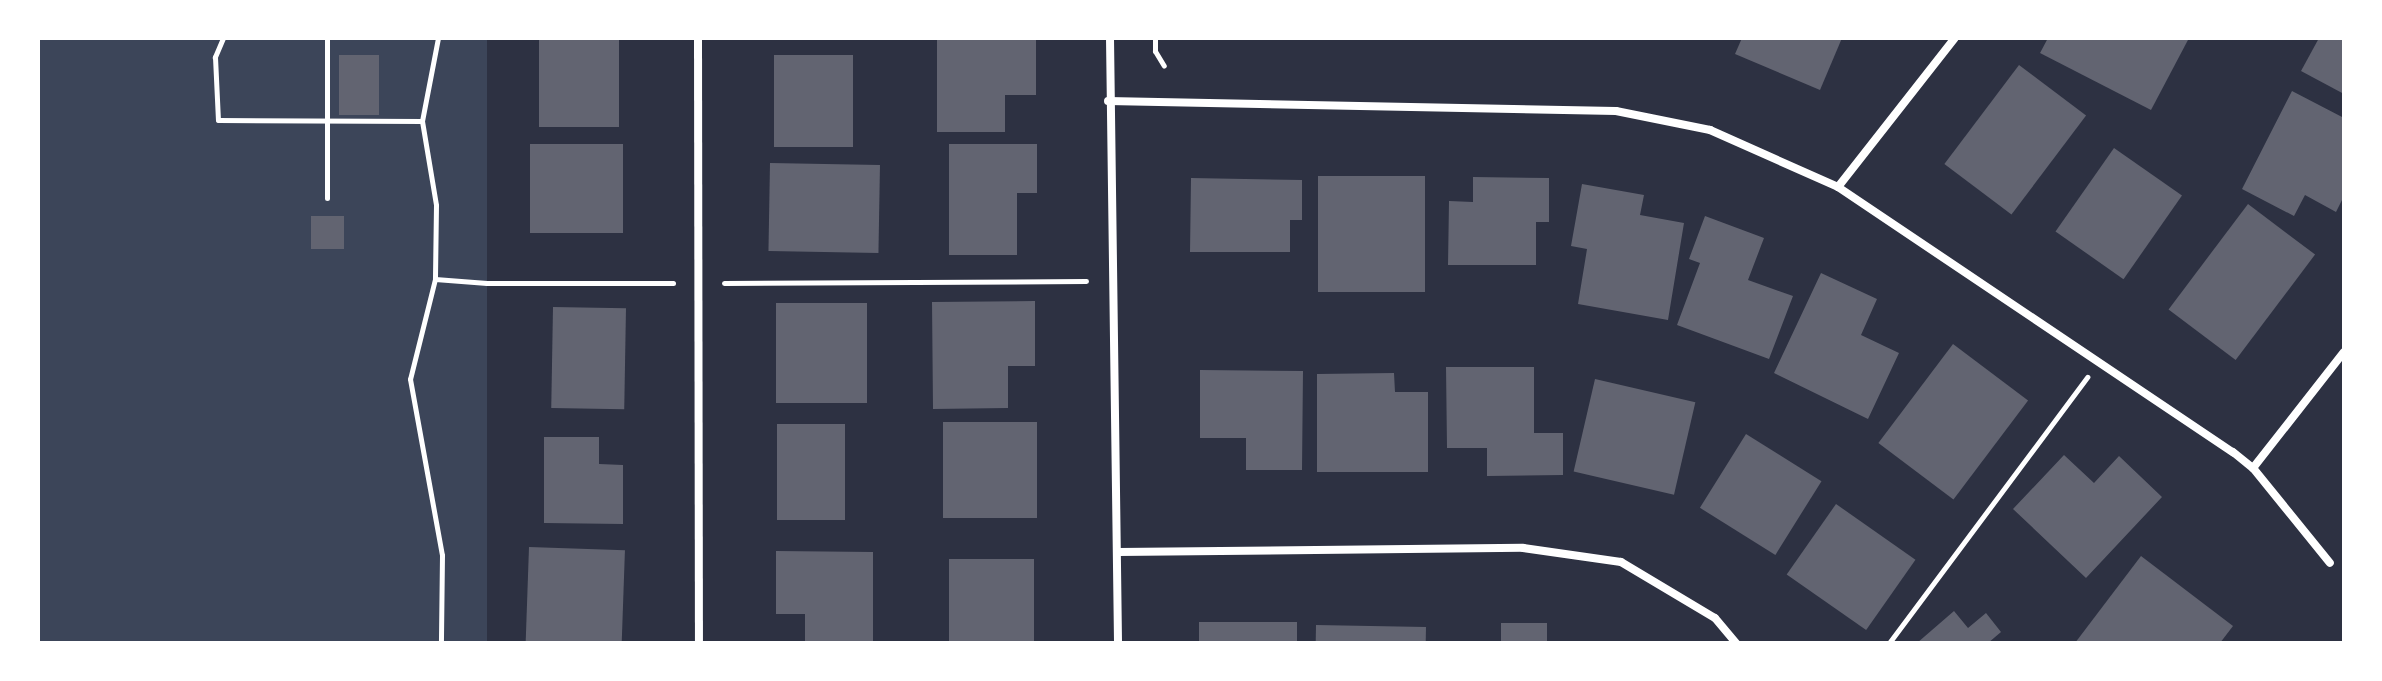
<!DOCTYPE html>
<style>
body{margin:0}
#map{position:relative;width:2382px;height:681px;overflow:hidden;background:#2d3142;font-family:Barlow,sans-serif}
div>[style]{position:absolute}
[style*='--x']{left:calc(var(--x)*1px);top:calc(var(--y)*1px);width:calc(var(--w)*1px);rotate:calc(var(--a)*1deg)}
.green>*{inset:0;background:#3c4559;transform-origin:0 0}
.building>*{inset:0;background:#626471;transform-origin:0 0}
.path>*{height:5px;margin:-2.5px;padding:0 2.5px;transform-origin:2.5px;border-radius:2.5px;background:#fff}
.minor>*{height:8px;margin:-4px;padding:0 4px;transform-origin:4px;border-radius:4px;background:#fff}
span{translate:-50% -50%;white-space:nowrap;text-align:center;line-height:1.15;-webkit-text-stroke:7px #fff;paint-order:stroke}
.frame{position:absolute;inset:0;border:40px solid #fff;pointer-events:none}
</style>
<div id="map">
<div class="green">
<div style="left:38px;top:38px;width:449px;height:605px"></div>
</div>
<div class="building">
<div style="left:539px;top:38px;width:80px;height:89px"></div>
<div style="clip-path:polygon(937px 38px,1036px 38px,1036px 95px,1005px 95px,1005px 132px,937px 132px)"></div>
<div style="clip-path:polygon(1742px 38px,1842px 38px,1820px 90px,1735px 54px)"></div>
<div style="clip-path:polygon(2048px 38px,2189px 38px,2151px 110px,2040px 53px)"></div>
<div style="clip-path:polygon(2319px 38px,2344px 38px,2344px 94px,2301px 71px)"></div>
<div style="left:339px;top:55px;width:40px;height:60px"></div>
<div style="left:774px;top:55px;width:79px;height:92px"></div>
<div style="left:2019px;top:65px;width:84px;height:124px;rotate:37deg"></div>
<div style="clip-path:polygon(2292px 91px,2344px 118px,2344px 196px,2336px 212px,2305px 195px,2294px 216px,2242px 189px)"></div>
<div style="left:530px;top:144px;width:93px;height:89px"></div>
<div style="clip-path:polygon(949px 144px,1037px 144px,1037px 193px,1017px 193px,1017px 255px,949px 255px)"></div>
<div style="left:2114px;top:148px;width:83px;height:102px;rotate:35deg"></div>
<div style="left:770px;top:163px;width:110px;height:88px;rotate:1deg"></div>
<div style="left:1318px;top:176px;width:107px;height:116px"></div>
<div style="clip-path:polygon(1473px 177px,1549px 178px,1549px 222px,1536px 222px,1536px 265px,1448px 265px,1449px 201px,1473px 202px)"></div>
<div style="clip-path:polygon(1191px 178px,1302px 180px,1302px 220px,1290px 220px,1290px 252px,1190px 252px)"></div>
<div style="clip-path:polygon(1582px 184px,1644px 195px,1640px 215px,1684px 223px,1668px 320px,1578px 304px,1587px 249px,1571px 246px)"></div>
<div style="left:2248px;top:204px;width:84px;height:132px;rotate:37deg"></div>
<div style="left:311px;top:216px;width:33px;height:33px"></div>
<div style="clip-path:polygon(1705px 216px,1764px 238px,1748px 280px,1793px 296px,1769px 359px,1677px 325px,1700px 263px,1689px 259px)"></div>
<div style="clip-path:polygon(1821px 273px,1877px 299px,1861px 335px,1899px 353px,1868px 419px,1774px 373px)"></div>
<div style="clip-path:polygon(1035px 301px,1035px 366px,1008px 366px,1008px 408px,933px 409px,932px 302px)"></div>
<div style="left:776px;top:303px;width:91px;height:100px"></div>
<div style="left:553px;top:307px;width:73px;height:101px;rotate:1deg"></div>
<div style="left:1953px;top:344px;width:94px;height:124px;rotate:37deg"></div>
<div style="clip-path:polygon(1446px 367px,1534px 367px,1534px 433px,1563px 433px,1563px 475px,1487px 476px,1487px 448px,1447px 448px)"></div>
<div style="clip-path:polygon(1200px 370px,1303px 371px,1302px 470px,1246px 470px,1246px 438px,1200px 438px)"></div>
<div style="clip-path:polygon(1394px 373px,1395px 392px,1428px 392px,1428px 472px,1317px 472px,1317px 374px)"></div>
<div style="left:1595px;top:379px;width:103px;height:95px;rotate:13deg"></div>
<div style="left:943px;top:422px;width:94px;height:96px"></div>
<div style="left:777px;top:424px;width:68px;height:96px"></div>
<div style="left:1746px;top:434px;width:89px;height:87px;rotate:32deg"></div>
<div style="clip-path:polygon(544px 437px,599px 437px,599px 464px,623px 465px,623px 524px,544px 523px)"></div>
<div style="clip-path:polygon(2064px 455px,2094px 483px,2119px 456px,2162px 497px,2086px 578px,2013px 509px)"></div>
<div style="left:1836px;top:504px;width:97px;height:86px;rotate:35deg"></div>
<div style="left:529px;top:547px;width:96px;height:96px;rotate:2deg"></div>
<div style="clip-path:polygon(776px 551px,873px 552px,873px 643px,805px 643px,805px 614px,776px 614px)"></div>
<div style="clip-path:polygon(2141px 556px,2233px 626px,2220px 643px,2075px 643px)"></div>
<div style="left:949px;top:559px;width:85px;height:84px"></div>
<div style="clip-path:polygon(1954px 611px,1968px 628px,1986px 613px,2001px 632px,1988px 643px,1917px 643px)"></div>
<div style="left:1199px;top:622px;width:98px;height:21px"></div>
<div style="left:1547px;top:623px;width:20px;height:46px;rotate:90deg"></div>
<div style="left:1316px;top:625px;width:110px;height:18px;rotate:1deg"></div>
</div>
<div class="path">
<div style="--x:223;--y:38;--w:21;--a:113"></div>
<div style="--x:215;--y:57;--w:63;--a:87.3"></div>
<div style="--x:218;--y:120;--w:204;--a:0.3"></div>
<div style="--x:422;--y:121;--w:85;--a:-79.1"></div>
<div style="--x:327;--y:38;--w:160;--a:90"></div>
<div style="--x:1155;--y:38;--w:13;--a:90"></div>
<div style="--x:1155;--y:51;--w:17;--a:59"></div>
<div style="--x:422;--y:121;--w:85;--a:80.5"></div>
<div style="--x:436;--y:205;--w:74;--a:90.8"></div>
<div style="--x:435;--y:279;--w:52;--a:4.4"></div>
<div style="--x:487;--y:283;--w:186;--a:0"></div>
<div style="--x:435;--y:279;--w:103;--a:104"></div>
<div style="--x:410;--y:379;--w:179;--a:79.7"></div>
<div style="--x:442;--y:555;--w:88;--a:90.7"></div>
<div style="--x:724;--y:283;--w:362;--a:-0.3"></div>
<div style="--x:1889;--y:643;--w:332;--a:-53.3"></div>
</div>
<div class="minor">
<div style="--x:698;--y:38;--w:605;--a:89.91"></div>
<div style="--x:1110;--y:38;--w:605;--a:89.24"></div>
<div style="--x:1108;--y:101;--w:508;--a:1.13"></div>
<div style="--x:1616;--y:111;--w:96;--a:11.4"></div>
<div style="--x:1710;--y:130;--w:140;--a:24"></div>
<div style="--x:1838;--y:187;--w:476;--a:33.9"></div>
<div style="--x:2233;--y:452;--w:26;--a:39"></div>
<div style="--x:2253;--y:468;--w:122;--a:51"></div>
<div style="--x:1838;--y:187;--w:189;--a:-51.9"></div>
<div style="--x:2253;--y:468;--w:147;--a:-51.9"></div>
<div style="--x:1118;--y:552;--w:405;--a:-0.6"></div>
<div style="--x:1523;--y:548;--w:99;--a:8.1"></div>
<div style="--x:1621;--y:562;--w:109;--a:30.8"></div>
<div style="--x:1715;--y:618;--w:33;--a:50"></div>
</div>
<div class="frame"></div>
</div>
